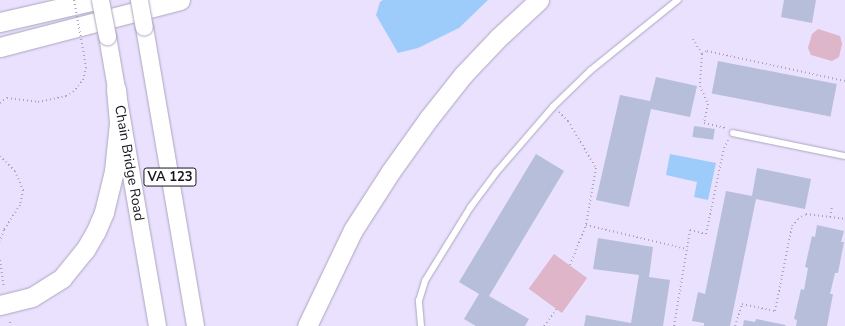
<!DOCTYPE html>
<style>
body{margin:0}
#map{position:relative;width:845px;height:326px;overflow:hidden;background:#e9e1fd;font-family:"Nunito Sans",sans-serif}
div>[style]{position:absolute}
[style*='--x']{left:calc(var(--x)*1px);top:calc(var(--y)*1px);width:calc(var(--w)*1px);rotate:calc(var(--a)*1deg)}
.green>*{inset:0;background:#dfb5c9;transform-origin:0 0}
.water>*{inset:0;background:#9eccfa}
.building>*{inset:0;background:#b7bed9;transform-origin:0 0}
.path>*{height:2px;margin-top:-1px;transform-origin:0;background:repeating-linear-gradient(90deg,#a9a3b9 0 1px,transparent 0 4px)}
.roads{filter:drop-shadow(0 0 1px #aca5bf) drop-shadow(0 0 1px #aca5bf)}
.lane>*{height:5.5px;margin:-2.75px;padding:0 2.75px;transform-origin:2.75px;border-radius:2.75px;background:#fff}
.primary>*{height:17px;margin:-8.5px;padding:0 8.5px;transform-origin:8.5px;border-radius:8.5px;background:#fff}
.highway>*{height:19px;margin:-9.5px;padding:0 9.5px;transform-origin:9.5px;border-radius:9.5px;background:#fff}
.path-bridge>*{height:2px;margin-top:-1px;transform-origin:0;background:repeating-linear-gradient(90deg,#a9a3b9 0 1px,transparent 0 4px)}
.bridges{filter:drop-shadow(0 0 1px #aca5bf) drop-shadow(0 0 1px #aca5bf)}
.primary-bridge>*{height:17px;margin:-8.5px;padding:0 8.5px;transform-origin:8.5px;border-radius:8.5px;background:#fff}
span{translate:-50% -50%;white-space:nowrap;text-align:center;line-height:1.15;-webkit-text-stroke:4px #fff;paint-order:stroke}
.shield-label span{padding:1px 3px;background:#fff;border:1px solid;border-radius:3px;-webkit-text-stroke-width:0}
.shield-label{font-size:13px;color:#18151f;font-weight:700}
.street-label{font-size:14px;color:#18151f}
</style>
<div id="map">
<div class="green">
<div style="clip-path:polygon(818px 29px,840px 36px,842px 44px,839px 57px,832px 61px,811px 55px,808px 48px,812px 34px)"></div>
<div style="left:554px;top:254px;width:41px;height:43px;rotate:36deg"></div>
</div>
<div class="water">
<div style="clip-path:polygon(383px 0,488px 0,459px 28px,418px 48px,398px 53px,376px 15px,380px 2px)"></div>
<div style="clip-path:polygon(670px 154px,716px 163px,708px 200px,694px 197px,697px 182px,666px 175px)"></div>
</div>
<div class="building">
<div style="clip-path:polygon(784px 0,816px 0,812px 23px,781px 17px)"></div>
<div style="left:718px;top:61px;width:121px;height:33px;rotate:11deg"></div>
<div style="clip-path:polygon(656px 77px,697px 86px,690px 117px,651px 109px,629px 207px,596px 200px,620px 95px,650px 101px)"></div>
<div style="left:694px;top:126px;width:21px;height:11px;rotate:8deg"></div>
<div style="clip-path:polygon(536px 154px,564px 171px,489px 296px,529px 319px,525px 326px,476px 326px,464px 319px,479px 294px,459px 282px)"></div>
<div style="clip-path:polygon(757px 168px,811px 179px,805px 209px,756px 199px,730px 326px,704px 326px,704px 323px,692px 321px,698px 292px,705px 294px,726px 191px,752px 196px)"></div>
<div style="clip-path:polygon(817px 225px,844px 231px,841px 242px,844px 242px,838px 273px,835px 273px,830px 294px,833px 294px,827px 326px,796px 326px,797px 320px,794px 319px,801px 289px,804px 290px,808px 268px,805px 267px,812px 236px,815px 237px)"></div>
<div style="clip-path:polygon(598px 238px,653px 247px,649px 277px,670px 280px,663px 326px,584px 326px,586px 315px,631px 323px,639px 275px,593px 269px)"></div>
<div style="clip-path:polygon(756px 319px,786px 325px,785px 326px,743px 326px,744px 320px,755px 322px)"></div>
</div>
<div class="path">
<div style="--x:693;--y:39;--w:17;--a:59"></div>
<div style="--x:702;--y:54;--w:32;--a:94"></div>
<div style="--x:700;--y:86;--w:20;--a:66"></div>
<div style="--x:708;--y:104;--w:19;--a:102"></div>
<div style="--x:704;--y:123;--w:23;--a:13"></div>
<div style="--x:702;--y:54;--w:6;--a:-31"></div>
<div style="--x:707;--y:51;--w:141;--a:12.3"></div>
<div style="--x:0;--y:103;--w:9;--a:-36"></div>
<div style="--x:7;--y:98;--w:31;--a:7"></div>
<div style="--x:38;--y:102;--w:29;--a:-12"></div>
<div style="--x:66;--y:96;--w:8;--a:-30"></div>
<div style="--x:73;--y:92;--w:16;--a:-50"></div>
<div style="--x:83;--y:80;--w:12;--a:-76"></div>
<div style="--x:86;--y:68;--w:13;--a:-99"></div>
<div style="--x:559;--y:112;--w:13;--a:45"></div>
<div style="--x:568;--y:121;--w:55;--a:59.2"></div>
<div style="--x:596;--y:168;--w:58;--a:100"></div>
<div style="--x:586;--y:225;--w:104;--a:13.4"></div>
<div style="--x:0;--y:156;--w:21;--a:45"></div>
<div style="--x:15;--y:171;--w:21;--a:67"></div>
<div style="--x:23;--y:190;--w:15;--a:101"></div>
<div style="--x:20;--y:205;--w:30;--a:123"></div>
<div style="--x:4;--y:230;--w:12;--a:110"></div>
<div style="--x:830;--y:217;--w:10;--a:-79"></div>
<div style="--x:0;--y:260;--w:28;--a:82"></div>
<div style="--x:570;--y:265;--w:43;--a:-68.2"></div>
<div style="--x:10;--y:322;--w:4;--a:90"></div>
<div style="--x:544;--y:326;--w:21;--a:-53"></div>
<div style="--x:674;--y:326;--w:97;--a:-80.5"></div>
<div style="--x:690;--y:230;--w:16;--a:14"></div>
<div style="--x:706;--y:234;--w:88;--a:-78.2"></div>
<div style="--x:724;--y:148;--w:9;--a:-63"></div>
<div style="--x:735;--y:326;--w:23;--a:-72"></div>
<div style="--x:742;--y:304;--w:34;--a:12"></div>
<div style="--x:775;--y:311;--w:87;--a:-78.7"></div>
<div style="--x:792;--y:226;--w:9;--a:-49"></div>
<div style="--x:798;--y:219;--w:9;--a:-32"></div>
<div style="--x:806;--y:214;--w:39;--a:7"></div>
</div>
<div class="roads">
<div class="lane">
<div style="--x:733;--y:133;--w:114;--a:11.6"></div>
<div style="--x:421;--y:326;--w:25;--a:-95"></div>
<div style="--x:419;--y:301;--w:21;--a:-73"></div>
<div style="--x:425;--y:281;--w:86;--a:-58.3"></div>
<div style="--x:470;--y:208;--w:44;--a:-53.4"></div>
<div style="--x:496;--y:173;--w:87;--a:-49.2"></div>
<div style="--x:553;--y:107;--w:52;--a:-44.2"></div>
<div style="--x:590;--y:71;--w:113;--a:-38.9"></div>
</div>
<div class="primary">
<div style="--x:144;--y:27;--w:303;--a:80.3"></div>
<div style="--x:107;--y:36;--w:294;--a:80.2"></div>
</div>
<div class="highway">
<div style="--x:0;--y:22;--w:98;--a:-13"></div>
<div style="--x:0;--y:47;--w:186;--a:-14.6"></div>
<div style="--x:0;--y:305;--w:33;--a:-14"></div>
<div style="--x:32;--y:297;--w:36;--a:-32"></div>
<div style="--x:62;--y:278;--w:36;--a:-51"></div>
<div style="--x:85;--y:250;--w:22;--a:-60"></div>
<div style="--x:96;--y:231;--w:21;--a:-67"></div>
<div style="--x:104;--y:212;--w:42;--a:-76.3"></div>
<div style="--x:114;--y:171;--w:48;--a:-84.1"></div>
<div style="--x:119;--y:123;--w:34;--a:-95"></div>
<div style="--x:307;--y:326;--w:106;--a:-64.4"></div>
<div style="--x:353;--y:230;--w:70;--a:-57.2"></div>
<div style="--x:391;--y:171;--w:65;--a:-54.4"></div>
<div style="--x:429;--y:118;--w:55;--a:-51.7"></div>
<div style="--x:463;--y:75;--w:51;--a:-46.6"></div>
<div style="--x:498;--y:38;--w:56;--a:-42.8"></div>
</div>
</div>
<div class="path-bridge">
<div style="--x:74;--y:0;--w:56;--a:79.7"></div>
</div>
<div class="bridges">
<div class="primary-bridge">
<div style="--x:100;--y:0;--w:37;--a:79"></div>
<div style="--x:139;--y:0;--w:27;--a:80"></div>
</div>
</div>
<div class="shield-label">
<span style="left:170px;top:177px">VA 123</span>
</div>
<div class="street-label">
<span style="left:129px;top:163px;rotate:80deg">Chain Bridge Road</span>
</div>
</div>
